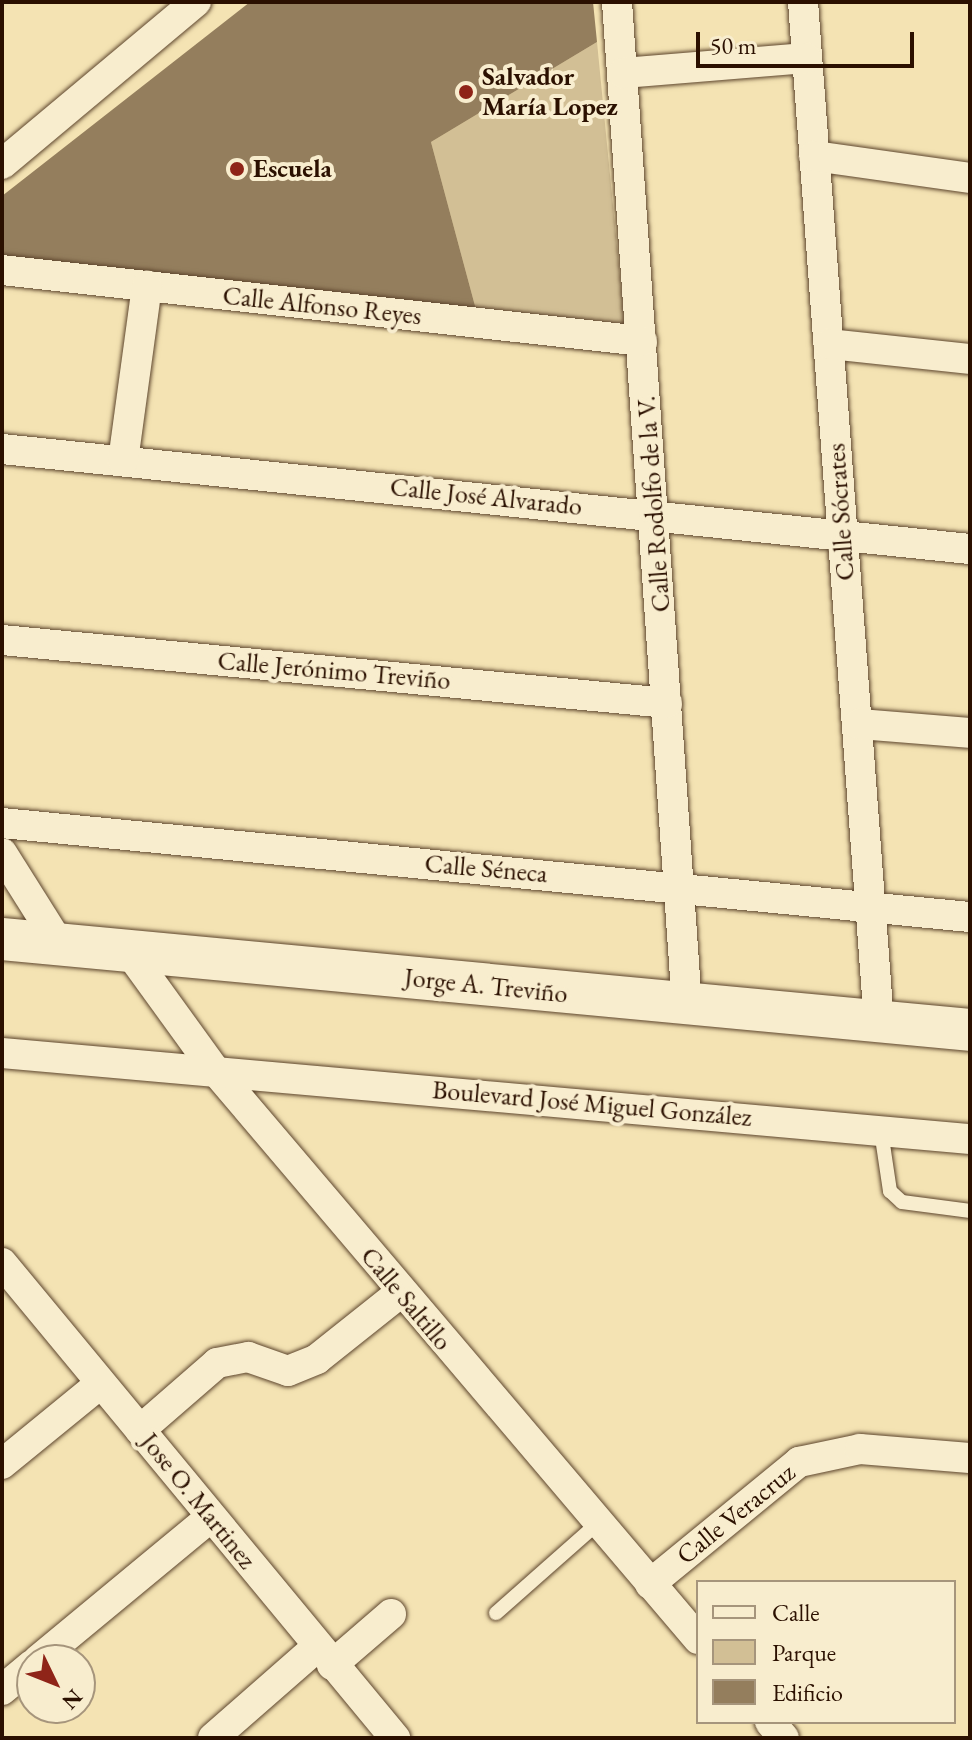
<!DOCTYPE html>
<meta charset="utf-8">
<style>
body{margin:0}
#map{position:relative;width:972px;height:1740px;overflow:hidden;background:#f4e3b3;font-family:"EB Garamond",serif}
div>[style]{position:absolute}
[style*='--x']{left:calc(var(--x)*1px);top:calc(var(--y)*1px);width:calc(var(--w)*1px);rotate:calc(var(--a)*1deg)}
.green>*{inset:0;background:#d2bf95}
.building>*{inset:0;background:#947e5d}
.roads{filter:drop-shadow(0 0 2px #5d452d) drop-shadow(0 0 2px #5d452d)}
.lane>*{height:14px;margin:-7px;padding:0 7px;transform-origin:7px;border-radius:7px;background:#f8edce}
.street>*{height:30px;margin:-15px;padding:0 15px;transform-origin:15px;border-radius:15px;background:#f8edce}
.secondary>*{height:42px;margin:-21px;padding:0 21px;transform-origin:21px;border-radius:21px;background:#f8edce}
.dots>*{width:22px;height:22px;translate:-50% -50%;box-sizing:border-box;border:4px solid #f8edce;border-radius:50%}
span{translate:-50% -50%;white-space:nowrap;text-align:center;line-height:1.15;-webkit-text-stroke:8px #f8edce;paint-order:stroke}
.poi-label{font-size:26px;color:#2b1000;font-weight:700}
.left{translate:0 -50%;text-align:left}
.street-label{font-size:26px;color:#2b1000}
.frame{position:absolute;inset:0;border:4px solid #2b1000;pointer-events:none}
.legend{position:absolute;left:696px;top:1580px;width:260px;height:144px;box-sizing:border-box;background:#f8edce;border:2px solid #a6957c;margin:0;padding:10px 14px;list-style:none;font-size:24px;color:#2b1000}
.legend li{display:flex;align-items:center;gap:16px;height:40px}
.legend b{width:40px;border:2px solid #a6957c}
.north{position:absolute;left:16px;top:1644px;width:80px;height:80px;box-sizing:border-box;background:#f8edce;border:2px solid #a6957c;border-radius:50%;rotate:133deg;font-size:22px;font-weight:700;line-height:32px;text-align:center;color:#2b1000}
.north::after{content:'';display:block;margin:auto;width:28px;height:36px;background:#8f2418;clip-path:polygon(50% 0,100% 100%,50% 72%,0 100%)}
.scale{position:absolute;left:696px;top:32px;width:218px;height:36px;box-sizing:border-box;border:4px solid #2b1000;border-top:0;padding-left:10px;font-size:24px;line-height:28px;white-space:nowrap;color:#2b1000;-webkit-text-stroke:6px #f8edce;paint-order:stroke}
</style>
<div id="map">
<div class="green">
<div style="clip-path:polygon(597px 42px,625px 328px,478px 317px,431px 142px)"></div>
</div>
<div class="building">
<div style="clip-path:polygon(250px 2px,593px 2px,597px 42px,431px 142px,478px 317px,2px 268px,2px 196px)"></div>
</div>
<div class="roads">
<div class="lane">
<div style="--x:881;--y:1131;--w:61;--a:81.5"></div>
<div style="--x:890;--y:1191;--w:16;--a:43"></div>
<div style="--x:902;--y:1202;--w:69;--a:7.5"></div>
<div style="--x:496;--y:1613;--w:135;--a:-41.4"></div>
</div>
<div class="street">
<div style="--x:617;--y:2;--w:1006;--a:86.01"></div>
<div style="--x:803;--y:2;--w:1023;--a:85.74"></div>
<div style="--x:623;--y:73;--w:184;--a:-4.7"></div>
<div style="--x:814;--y:156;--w:158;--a:8"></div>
<div style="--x:2;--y:164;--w:253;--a:-39.9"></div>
<div style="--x:2;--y:270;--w:644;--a:6.33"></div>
<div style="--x:829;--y:344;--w:142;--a:6.1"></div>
<div style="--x:2;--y:449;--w:973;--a:5.9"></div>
<div style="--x:123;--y:461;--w:177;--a:-82.2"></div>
<div style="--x:2;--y:640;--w:668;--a:5.41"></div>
<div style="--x:859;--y:724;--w:111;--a:4.6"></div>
<div style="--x:2;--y:823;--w:973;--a:5.55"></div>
<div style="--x:2;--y:853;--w:109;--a:57.8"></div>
<div style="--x:127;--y:949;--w:148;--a:54.1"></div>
<div style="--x:214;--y:1069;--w:748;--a:49.66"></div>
<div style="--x:2;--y:1053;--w:972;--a:5.08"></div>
<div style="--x:2;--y:1263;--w:617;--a:50.4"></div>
<div style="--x:140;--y:1430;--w:102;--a:-41"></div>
<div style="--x:217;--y:1363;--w:32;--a:-11"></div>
<div style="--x:248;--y:1357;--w:42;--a:19.3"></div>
<div style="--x:288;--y:1371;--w:31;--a:-22"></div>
<div style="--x:317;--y:1359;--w:106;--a:-38.5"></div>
<div style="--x:2;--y:1464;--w:127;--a:-39.2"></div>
<div style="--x:650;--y:1584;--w:193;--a:-39.3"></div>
<div style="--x:799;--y:1462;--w:62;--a:-12"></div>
<div style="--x:860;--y:1449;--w:110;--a:4.7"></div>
<div style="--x:38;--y:1660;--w:224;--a:-39.6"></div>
<div style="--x:332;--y:1665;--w:78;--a:-40.8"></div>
<div style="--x:2;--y:1690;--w:39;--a:-40"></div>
<div style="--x:770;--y:1722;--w:21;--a:49"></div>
<div style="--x:213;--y:1738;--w:138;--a:-41.2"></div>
</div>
<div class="secondary">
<div style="--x:2;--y:939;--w:972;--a:5.37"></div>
</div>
</div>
<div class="dots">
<div style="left:466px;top:92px;background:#8f2418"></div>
<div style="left:237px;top:169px;background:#8f2418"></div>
</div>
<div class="poi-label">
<span class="left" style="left:482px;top:92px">Salvador<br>María Lopez</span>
<span class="left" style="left:253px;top:169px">Escuela</span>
</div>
<div class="street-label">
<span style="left:322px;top:306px;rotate:6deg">Calle Alfonso Reyes</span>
<span style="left:486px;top:497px;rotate:6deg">Calle José Alvarado</span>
<span style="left:654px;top:504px;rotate:-94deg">Calle Rodolfo de la V.</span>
<span style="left:841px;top:512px;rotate:-94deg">Calle Sócrates</span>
<span style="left:334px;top:671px;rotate:5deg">Calle Jerónimo Treviño</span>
<span style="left:486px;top:869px;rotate:5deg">Calle Séneca</span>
<span style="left:486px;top:986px;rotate:6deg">Jorge A. Treviño</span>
<span style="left:592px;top:1104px;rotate:5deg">Boulevard José Miguel González</span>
<span style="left:406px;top:1299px;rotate:50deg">Calle Saltillo</span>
<span style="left:198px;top:1501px;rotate:51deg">Jose O. Martinez</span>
<span style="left:736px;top:1514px;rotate:-39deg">Calle Veracruz</span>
</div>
<div class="frame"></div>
<ul class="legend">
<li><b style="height:10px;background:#f8edce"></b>Calle</li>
<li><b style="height:22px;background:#d2bf95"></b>Parque</li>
<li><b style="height:22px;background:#947e5d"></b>Edificio</li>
</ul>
<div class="north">N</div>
<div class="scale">50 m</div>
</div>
